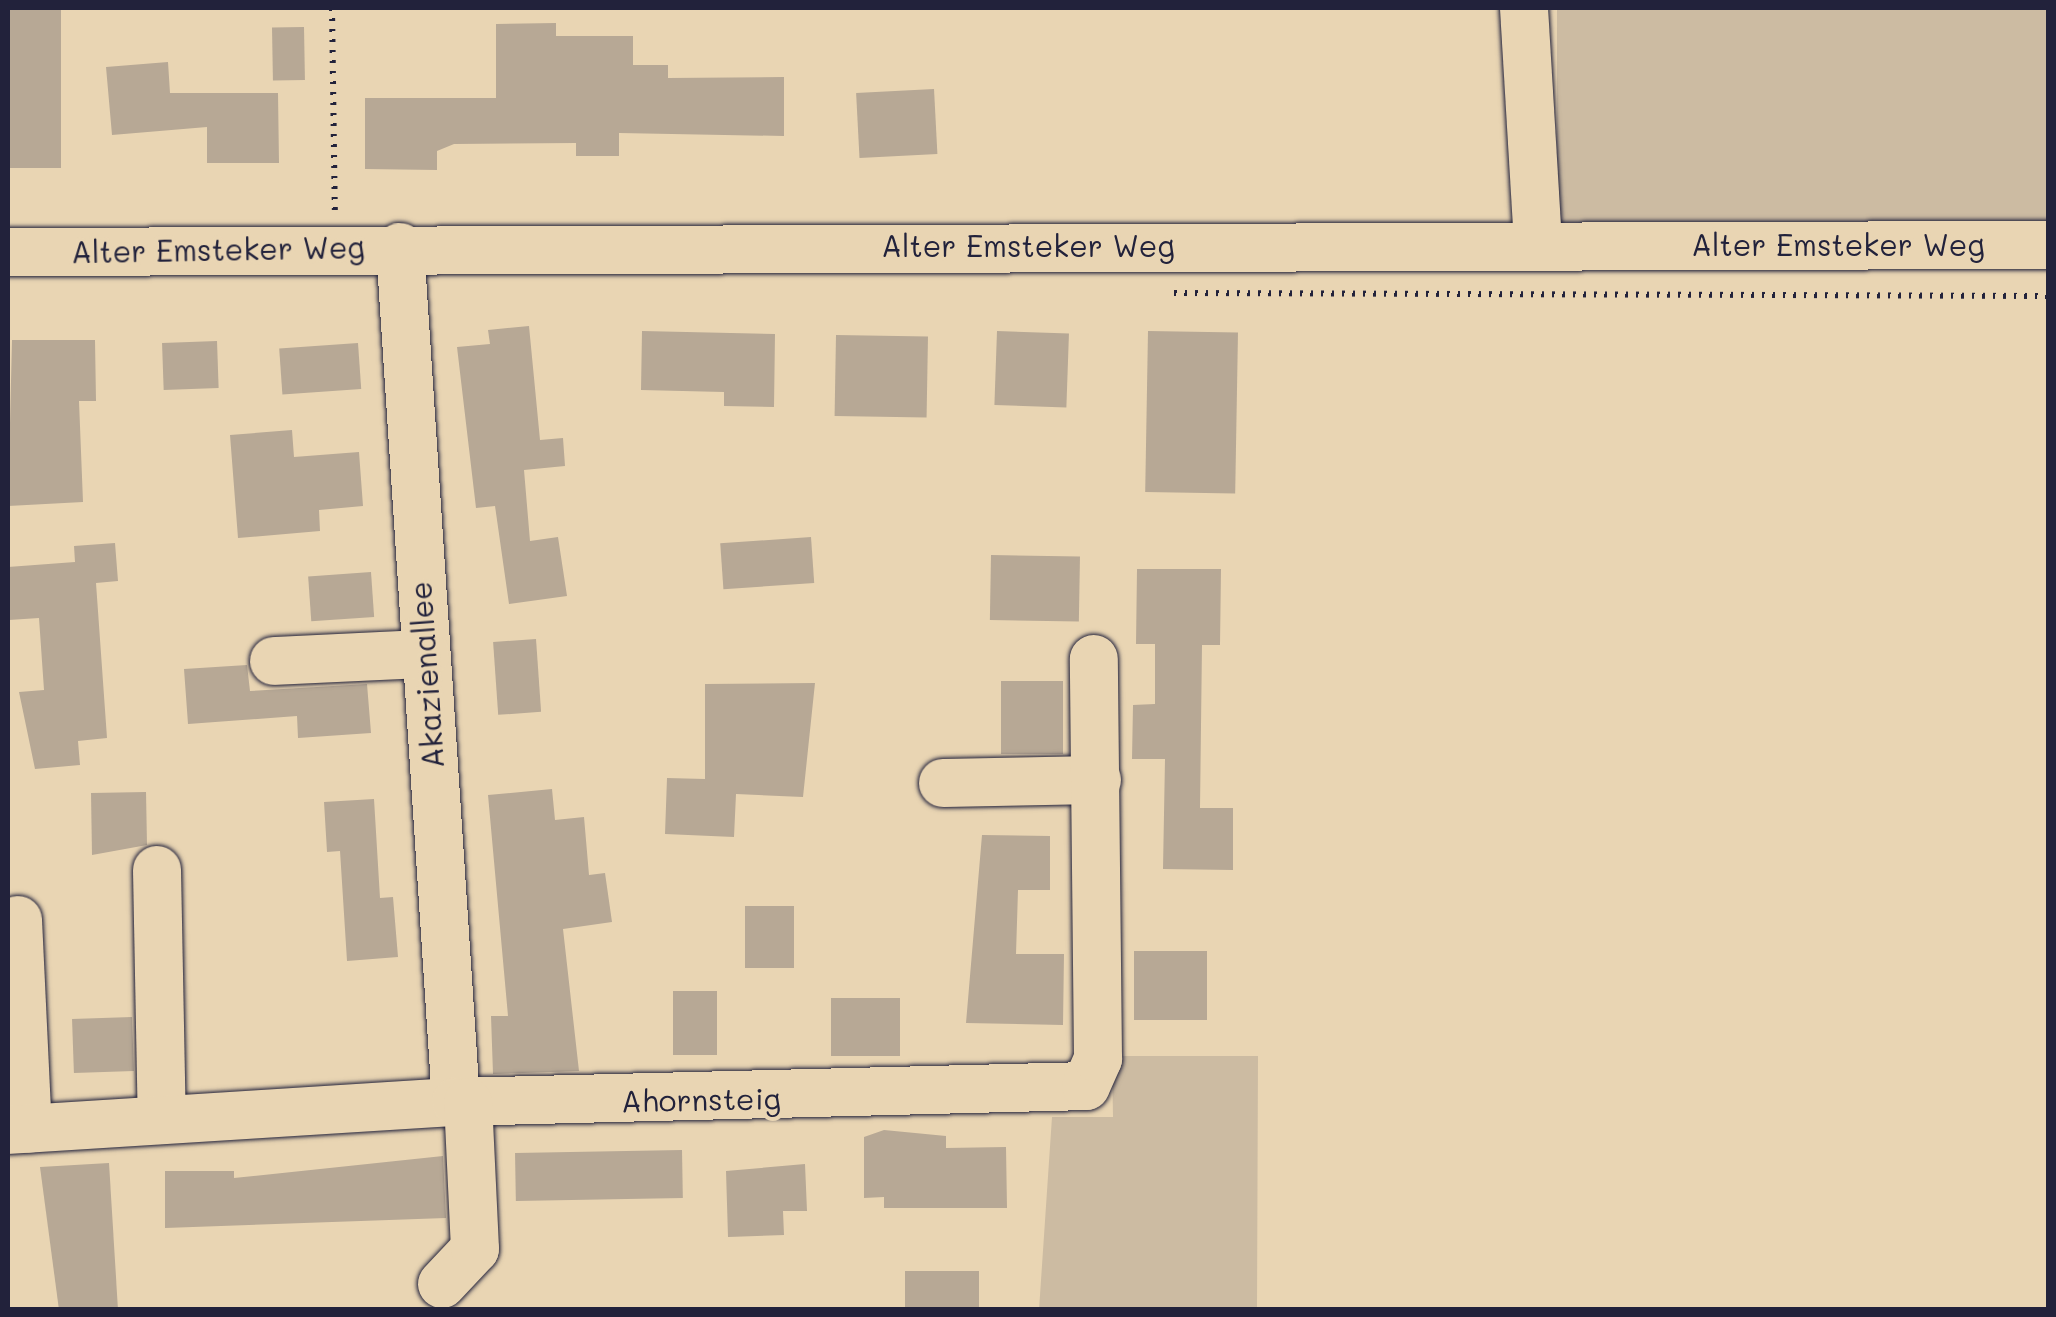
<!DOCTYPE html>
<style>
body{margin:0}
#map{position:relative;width:2056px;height:1317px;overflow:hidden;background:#e9d5b3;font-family:Mali,sans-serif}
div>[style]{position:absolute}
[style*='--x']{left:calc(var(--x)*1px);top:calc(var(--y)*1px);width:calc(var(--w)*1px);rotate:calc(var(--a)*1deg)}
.green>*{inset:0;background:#ccbba2;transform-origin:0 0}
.building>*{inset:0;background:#b7a895;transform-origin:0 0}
.path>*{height:6px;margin-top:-3px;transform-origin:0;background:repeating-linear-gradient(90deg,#22223b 0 2.5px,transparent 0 10.5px)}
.roads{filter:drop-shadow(0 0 2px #22223b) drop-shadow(0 0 2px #22223b)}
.minor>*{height:48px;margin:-24px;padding:0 24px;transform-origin:24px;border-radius:24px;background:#e9d5b3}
span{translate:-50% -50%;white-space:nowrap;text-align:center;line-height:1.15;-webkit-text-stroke:8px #e9d5b3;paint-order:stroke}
.street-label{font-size:30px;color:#22223b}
.frame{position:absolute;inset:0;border:10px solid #22223b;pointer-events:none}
</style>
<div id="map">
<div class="green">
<div style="left:1557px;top:8px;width:491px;height:216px"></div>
<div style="clip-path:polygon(1112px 1056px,1258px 1056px,1257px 1309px,1039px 1310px,1052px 1117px,1113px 1117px)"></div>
</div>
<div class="building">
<div style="left:8px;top:8px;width:53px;height:160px"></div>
<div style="clip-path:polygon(556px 23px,556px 36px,633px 36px,633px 65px,668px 65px,668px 78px,784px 77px,784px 136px,619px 133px,619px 156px,576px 156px,576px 143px,454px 144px,437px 151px,437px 170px,365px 169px,365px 98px,496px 98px,496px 24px)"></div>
<div style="left:304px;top:27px;width:53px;height:32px;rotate:89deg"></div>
<div style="clip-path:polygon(168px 62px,170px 93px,278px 93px,279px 163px,207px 163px,207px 127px,112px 135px,106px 67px)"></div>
<div style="left:934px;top:89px;width:65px;height:78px;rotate:87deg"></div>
<div style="clip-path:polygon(529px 326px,540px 440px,563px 438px,565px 466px,524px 470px,530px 541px,558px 537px,567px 596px,509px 604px,495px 506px,476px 508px,457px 347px,490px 344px,488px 330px)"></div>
<div style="clip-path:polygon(642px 331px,775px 334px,774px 407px,724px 406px,724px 392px,641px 390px)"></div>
<div style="left:997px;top:331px;width:72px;height:74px;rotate:2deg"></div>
<div style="left:1148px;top:331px;width:90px;height:161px;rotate:1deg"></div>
<div style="left:836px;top:335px;width:92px;height:81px;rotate:1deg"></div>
<div style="clip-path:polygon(12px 340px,95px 340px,96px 401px,79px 401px,83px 502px,8px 506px)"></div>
<div style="left:217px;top:341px;width:47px;height:55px;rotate:88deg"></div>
<div style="left:358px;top:343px;width:46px;height:79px;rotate:86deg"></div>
<div style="clip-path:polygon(292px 430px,294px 457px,359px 452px,363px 506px,319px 510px,320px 531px,238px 538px,230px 435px)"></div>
<div style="left:811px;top:537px;width:46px;height:91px;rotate:86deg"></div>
<div style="clip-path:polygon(115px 543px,118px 581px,96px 583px,107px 738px,78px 741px,80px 765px,35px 769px,19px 692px,44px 690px,39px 618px,9px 620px,8px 567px,75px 562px,74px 546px)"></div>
<div style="left:991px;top:555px;width:89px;height:65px;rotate:1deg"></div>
<div style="clip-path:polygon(1137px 569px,1221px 569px,1220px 645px,1202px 645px,1200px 808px,1233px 808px,1233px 870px,1163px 869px,1165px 759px,1132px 759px,1133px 705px,1155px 704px,1155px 644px,1136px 644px)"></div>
<div style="left:371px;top:572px;width:45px;height:63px;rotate:86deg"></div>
<div style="left:536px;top:639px;width:73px;height:43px;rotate:86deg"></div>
<div style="clip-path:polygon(247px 665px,250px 691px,367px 684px,371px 733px,298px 738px,297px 716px,188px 724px,184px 669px)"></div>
<div style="left:1001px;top:681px;width:62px;height:73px"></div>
<div style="clip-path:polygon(815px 683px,803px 797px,736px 794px,734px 837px,665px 834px,667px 778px,705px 779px,705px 684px)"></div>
<div style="clip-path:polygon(552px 789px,555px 820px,584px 817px,589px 875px,605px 873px,612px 922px,563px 929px,579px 1071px,493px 1074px,491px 1016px,508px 1016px,488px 795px)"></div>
<div style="clip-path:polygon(146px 792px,147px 845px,92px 855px,91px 793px)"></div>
<div style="clip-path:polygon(374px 799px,380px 898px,393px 897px,398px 957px,347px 961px,340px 851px,327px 852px,324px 802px)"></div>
<div style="clip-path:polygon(982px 835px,1050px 836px,1050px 890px,1018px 890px,1016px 954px,1064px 954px,1063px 1025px,966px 1023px)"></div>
<div style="left:745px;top:906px;width:49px;height:62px"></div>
<div style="left:1134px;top:951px;width:73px;height:69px"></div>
<div style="left:673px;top:991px;width:44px;height:64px"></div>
<div style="left:831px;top:998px;width:69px;height:58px"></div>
<div style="left:132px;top:1017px;width:54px;height:60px;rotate:88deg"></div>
<div style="clip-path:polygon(884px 1130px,946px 1136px,946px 1148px,1006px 1147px,1007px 1208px,884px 1208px,884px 1197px,864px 1198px,864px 1137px)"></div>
<div style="left:682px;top:1150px;width:48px;height:167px;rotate:89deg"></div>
<div style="clip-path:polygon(443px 1156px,446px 1218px,165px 1228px,165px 1171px,234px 1171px,234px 1178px)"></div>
<div style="clip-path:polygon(109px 1163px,118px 1310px,59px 1310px,40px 1167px)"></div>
<div style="clip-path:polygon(805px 1164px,807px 1211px,783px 1211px,784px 1235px,728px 1237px,726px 1171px)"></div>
<div style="left:905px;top:1271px;width:74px;height:39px"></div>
</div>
<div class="path">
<div style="--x:332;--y:8;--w:204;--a:89.2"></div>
<div style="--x:1174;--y:293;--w:874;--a:0.2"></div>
</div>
<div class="roads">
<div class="minor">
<div style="--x:1524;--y:8;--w:236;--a:86.6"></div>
<div style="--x:400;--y:247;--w:857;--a:86.25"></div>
<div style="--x:8;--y:252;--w:2040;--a:-0.2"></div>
<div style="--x:274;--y:661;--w:151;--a:-2.7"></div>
<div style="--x:943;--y:783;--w:154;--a:-1.1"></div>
<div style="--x:157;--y:870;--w:250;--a:88.9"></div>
<div style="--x:18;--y:920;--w:209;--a:87.3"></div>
<div style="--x:8;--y:1130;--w:449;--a:-3.6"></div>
<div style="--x:456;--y:1102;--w:630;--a:-1.45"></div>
<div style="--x:1086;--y:1086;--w:30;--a:-66"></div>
<div style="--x:1098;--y:1059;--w:400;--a:-90.6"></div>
<div style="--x:442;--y:1284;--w:48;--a:-46.7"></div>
<div style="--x:475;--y:1249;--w:147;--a:-92.7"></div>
</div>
</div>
<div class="street-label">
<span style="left:1838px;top:244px">Alter Emsteker Weg</span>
<span style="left:1028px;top:245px">Alter Emsteker Weg</span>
<span style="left:218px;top:249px;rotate:-1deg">Alter Emsteker Weg</span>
<span style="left:426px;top:675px;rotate:-94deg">Akazienallee</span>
<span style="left:701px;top:1099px;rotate:-1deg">Ahornsteig</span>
</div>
<div class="frame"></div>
</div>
